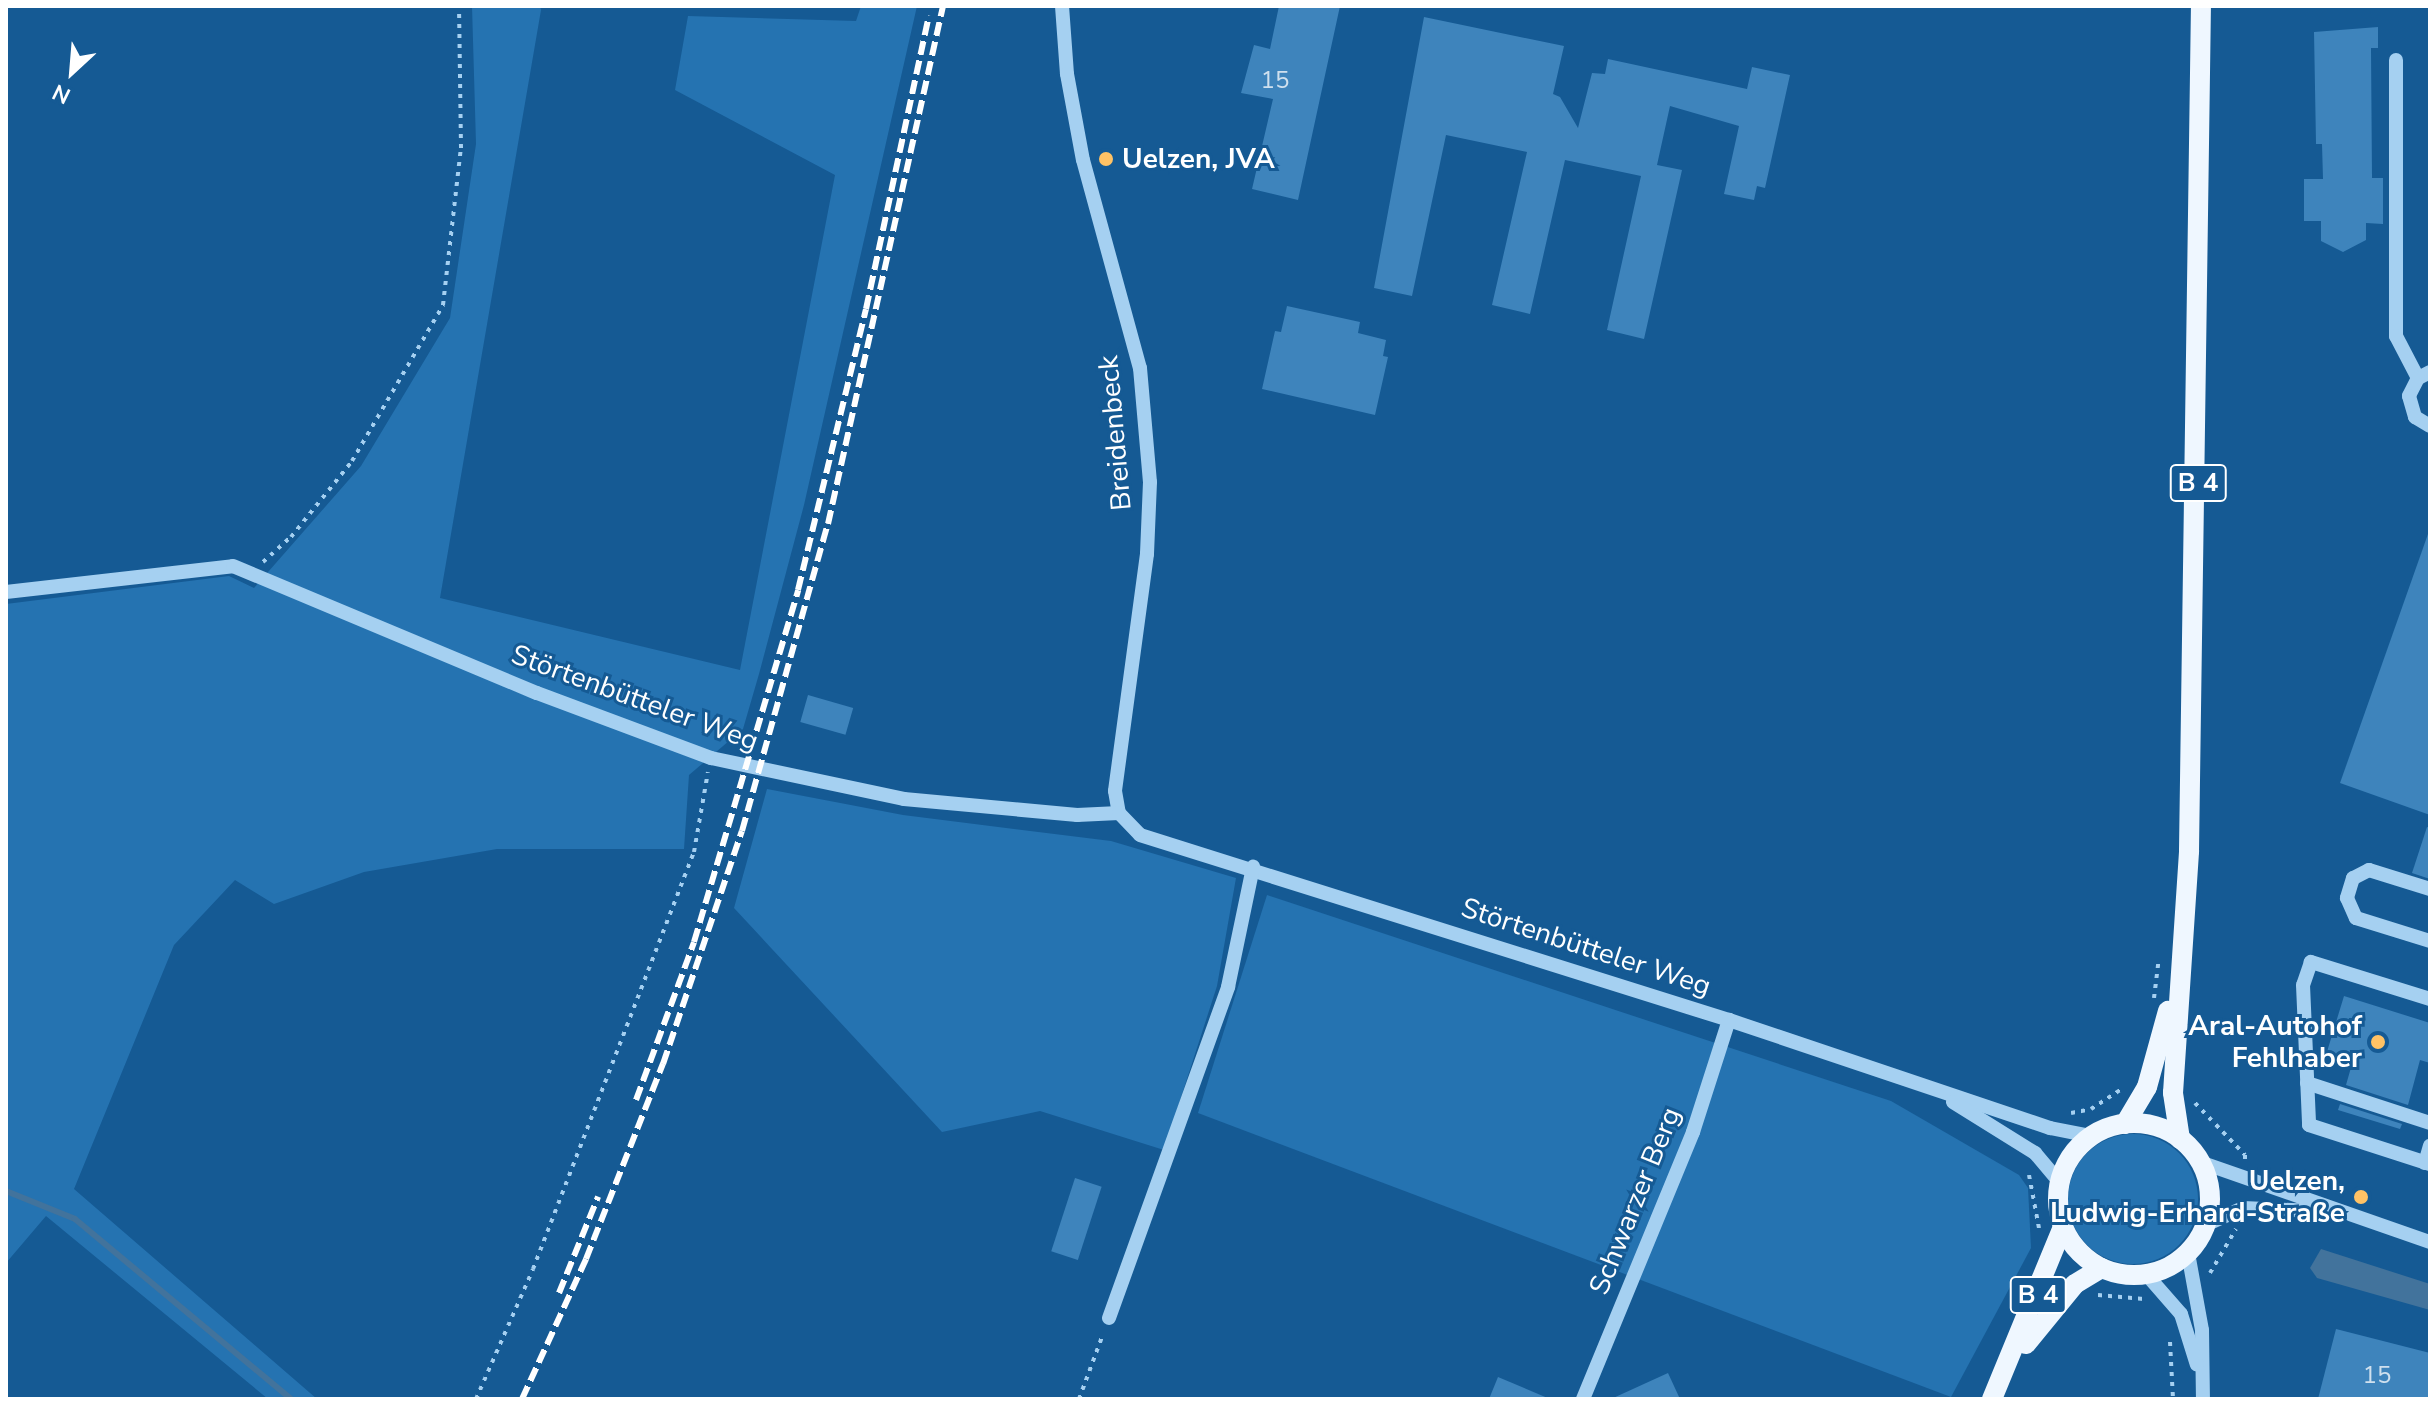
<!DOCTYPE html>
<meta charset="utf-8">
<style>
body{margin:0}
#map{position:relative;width:2436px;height:1405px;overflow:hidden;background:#155a94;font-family:"Nunito Sans",sans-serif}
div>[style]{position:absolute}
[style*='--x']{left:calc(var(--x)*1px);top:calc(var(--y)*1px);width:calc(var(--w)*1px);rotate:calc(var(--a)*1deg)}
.green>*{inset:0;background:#2573b1}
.round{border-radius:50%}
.water>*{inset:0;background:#42739c}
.stream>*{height:6px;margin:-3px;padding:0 3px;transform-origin:3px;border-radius:3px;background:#42739c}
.building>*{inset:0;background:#3e84bc;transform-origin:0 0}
.path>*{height:4px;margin-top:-2px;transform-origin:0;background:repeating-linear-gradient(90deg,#a5d0f1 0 4px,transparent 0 10px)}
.minor>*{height:14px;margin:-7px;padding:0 7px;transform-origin:7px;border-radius:7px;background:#a5d0f1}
.major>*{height:20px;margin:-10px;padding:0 10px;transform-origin:10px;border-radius:10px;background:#eff7ff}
.major>.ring{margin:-10px;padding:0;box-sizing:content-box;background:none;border:20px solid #eff7ff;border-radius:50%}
.rail>*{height:6px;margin-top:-3px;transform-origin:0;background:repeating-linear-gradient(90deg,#fff 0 14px,transparent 0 20px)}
.dots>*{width:22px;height:22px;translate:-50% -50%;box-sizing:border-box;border:4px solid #155a94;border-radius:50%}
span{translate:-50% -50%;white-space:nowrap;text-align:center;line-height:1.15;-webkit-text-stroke:6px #155a94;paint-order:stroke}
.number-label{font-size:24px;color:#cfe0ee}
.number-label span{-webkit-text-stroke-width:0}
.shield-label span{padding:2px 6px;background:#155a94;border:2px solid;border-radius:6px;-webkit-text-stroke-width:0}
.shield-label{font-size:26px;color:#fff;font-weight:700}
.poi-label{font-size:28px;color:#fff;font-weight:700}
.left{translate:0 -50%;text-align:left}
.right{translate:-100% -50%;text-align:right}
.street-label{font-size:28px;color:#fff}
.frame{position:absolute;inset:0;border:8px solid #fff;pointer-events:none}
.north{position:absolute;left:32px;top:32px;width:80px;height:80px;-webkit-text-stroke:6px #155a94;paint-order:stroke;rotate:206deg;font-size:22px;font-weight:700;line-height:32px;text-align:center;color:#fff}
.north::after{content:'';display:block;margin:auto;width:28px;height:36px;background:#fff;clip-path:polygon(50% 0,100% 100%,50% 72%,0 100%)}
</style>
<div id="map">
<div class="green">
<div style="clip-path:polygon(472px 6px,540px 6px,541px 10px,440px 598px,740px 670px,835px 175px,675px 90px,688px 16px,856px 21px,861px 6px,917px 6px,804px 505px,759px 674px,743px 729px,689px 775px,684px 849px,497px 849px,364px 872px,274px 904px,235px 880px,174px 945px,74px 1189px,317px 1399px,268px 1399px,46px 1216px,6px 1263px,6px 604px,229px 576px,254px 588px,361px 466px,450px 318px,476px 144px)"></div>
<div style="clip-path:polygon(767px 789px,903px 815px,1111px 841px,1236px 878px,1217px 986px,1164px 1150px,1040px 1111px,942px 1132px,734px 908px)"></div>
<div style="clip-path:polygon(1267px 895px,1891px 1101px,2019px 1175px,2028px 1188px,2031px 1248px,1951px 1397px,1198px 1113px)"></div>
<div class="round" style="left:2068px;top:1134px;width:130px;height:130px"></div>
</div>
<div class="water">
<div style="clip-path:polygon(2321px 1249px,2430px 1284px,2430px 1310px,2317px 1278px,2310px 1268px)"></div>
</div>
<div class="stream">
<div style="--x:6;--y:1191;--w:74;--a:22.1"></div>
<div style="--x:75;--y:1219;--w:281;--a:39.8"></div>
</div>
<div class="building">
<div style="clip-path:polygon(1279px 6px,1340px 6px,1298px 200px,1252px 189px,1273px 99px,1241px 93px,1254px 45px,1270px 49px)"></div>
<div style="clip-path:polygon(1424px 17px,1564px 46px,1553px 94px,1560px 97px,1578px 128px,1592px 73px,1605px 74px,1608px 59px,1747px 89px,1752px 67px,1790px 75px,1765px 188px,1757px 186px,1754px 200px,1724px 194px,1739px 126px,1670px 106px,1657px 165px,1682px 170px,1644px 339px,1607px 330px,1641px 176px,1565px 160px,1530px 314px,1492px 305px,1527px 152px,1446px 135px,1412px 296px,1374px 288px)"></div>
<div style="clip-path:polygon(2378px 27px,2378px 48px,2371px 48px,2372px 178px,2383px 178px,2383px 224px,2366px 223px,2366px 240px,2343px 252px,2321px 241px,2321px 221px,2304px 221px,2304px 179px,2323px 179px,2322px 144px,2316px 144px,2314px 32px)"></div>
<div style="clip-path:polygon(1287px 306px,1360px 322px,1358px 333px,1386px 340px,1383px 356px,1388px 357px,1375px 415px,1262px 389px,1275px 331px,1281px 332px)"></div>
<div style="clip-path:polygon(2428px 534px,2430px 535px,2430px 815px,2340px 783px)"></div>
<div style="left:808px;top:695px;width:47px;height:28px;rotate:16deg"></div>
<div style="clip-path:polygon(2427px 827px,2430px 828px,2430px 879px,2412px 873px)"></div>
<div style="clip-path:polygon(2344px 996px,2430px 1023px,2430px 1063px,2420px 1060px,2408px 1105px,2346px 1085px,2352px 1064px,2326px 1055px)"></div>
<div style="clip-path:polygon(2340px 1104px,2402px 1124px,2400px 1129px,2338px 1110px)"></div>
<div style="left:1075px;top:1178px;width:28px;height:77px;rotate:18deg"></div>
<div style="clip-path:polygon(2336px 1329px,2430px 1353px,2430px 1399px,2318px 1399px)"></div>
<div style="clip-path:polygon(1668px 1373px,1680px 1399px,1611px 1399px)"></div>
<div style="clip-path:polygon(1498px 1377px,1550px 1399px,1489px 1399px)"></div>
</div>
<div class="path">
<div style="--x:263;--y:562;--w:38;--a:-42"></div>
<div style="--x:291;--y:537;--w:97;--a:-51.2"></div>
<div style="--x:352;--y:461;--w:181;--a:-59.7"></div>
<div style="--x:443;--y:305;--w:158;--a:-83.5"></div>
<div style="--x:461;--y:148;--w:142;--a:-90.8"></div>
<div style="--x:2154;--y:998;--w:39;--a:-83"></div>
<div style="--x:2195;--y:1103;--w:72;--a:46.1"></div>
<div style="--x:2245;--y:1155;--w:7;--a:90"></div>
<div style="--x:2071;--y:1113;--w:20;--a:-11"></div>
<div style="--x:2091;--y:1109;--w:35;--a:-33"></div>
<div style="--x:2029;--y:1175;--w:54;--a:79.3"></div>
<div style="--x:2210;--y:1273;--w:51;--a:-59.4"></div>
<div style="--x:2098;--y:1295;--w:46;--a:5"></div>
<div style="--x:2170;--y:1342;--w:57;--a:87"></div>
<div style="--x:476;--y:1399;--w:142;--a:-66.3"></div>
<div style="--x:533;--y:1269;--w:447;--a:-68.9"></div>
<div style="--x:694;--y:852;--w:81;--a:-80.1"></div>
<div style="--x:1079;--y:1399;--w:69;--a:-69.7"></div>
</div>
<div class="minor">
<div style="--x:1062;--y:6;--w:68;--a:85.8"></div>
<div style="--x:1067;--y:74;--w:87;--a:79.5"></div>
<div style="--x:1083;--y:160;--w:216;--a:74.7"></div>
<div style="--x:1140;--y:368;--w:114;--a:85"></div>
<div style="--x:1150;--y:482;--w:72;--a:92.4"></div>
<div style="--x:1147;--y:554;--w:239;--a:97.7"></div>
<div style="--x:1115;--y:791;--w:22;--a:80"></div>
<div style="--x:2396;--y:60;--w:276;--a:90"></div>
<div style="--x:2396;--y:336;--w:47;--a:62.4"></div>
<div style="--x:2430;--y:372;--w:13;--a:153"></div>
<div style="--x:2418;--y:378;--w:20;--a:117"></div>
<div style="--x:2409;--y:396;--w:22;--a:74"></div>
<div style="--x:2415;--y:417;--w:17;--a:31"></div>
<div style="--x:6;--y:592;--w:228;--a:-6.5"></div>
<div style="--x:233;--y:566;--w:329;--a:22.7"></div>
<div style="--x:537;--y:693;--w:186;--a:20.5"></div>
<div style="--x:711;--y:758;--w:197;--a:12"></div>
<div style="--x:904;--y:799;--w:174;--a:5.3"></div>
<div style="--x:1077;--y:815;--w:42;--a:-2.7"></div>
<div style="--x:1119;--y:813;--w:30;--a:46"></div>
<div style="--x:1140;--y:835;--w:617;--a:17.44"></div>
<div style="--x:1729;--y:1020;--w:339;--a:18.6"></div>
<div style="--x:2050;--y:1128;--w:42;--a:11"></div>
<div style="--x:2430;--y:889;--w:64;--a:-162.7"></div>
<div style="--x:2369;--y:870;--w:18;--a:153"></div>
<div style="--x:2353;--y:878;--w:21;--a:107"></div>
<div style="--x:2347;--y:898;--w:22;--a:66"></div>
<div style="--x:2356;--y:918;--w:77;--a:17.3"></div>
<div style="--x:2430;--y:999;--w:125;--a:-162.7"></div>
<div style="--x:2311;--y:962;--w:24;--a:109"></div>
<div style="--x:2303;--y:985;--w:140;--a:87.5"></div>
<div style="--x:2309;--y:1125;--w:127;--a:17.9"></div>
<div style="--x:2307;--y:1083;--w:129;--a:18"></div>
<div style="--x:1953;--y:1102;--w:97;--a:31.9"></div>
<div style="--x:2035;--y:1153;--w:38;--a:50"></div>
<div style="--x:2200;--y:1162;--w:244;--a:19.2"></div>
<div style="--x:2425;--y:1163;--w:18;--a:-74"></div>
<div style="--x:2205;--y:1225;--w:42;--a:-24.1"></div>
<div style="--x:2243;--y:1208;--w:72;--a:2.4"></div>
<div style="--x:2188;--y:1253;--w:78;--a:79.7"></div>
<div style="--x:2202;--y:1330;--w:69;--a:89.2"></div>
<div style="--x:2146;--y:1274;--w:53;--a:48.8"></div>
<div style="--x:2181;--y:1314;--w:53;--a:72.6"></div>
<div style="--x:1109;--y:1318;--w:352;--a:-70.2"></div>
<div style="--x:1228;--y:987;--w:123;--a:-78.2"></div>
<div style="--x:1583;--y:1399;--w:289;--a:-67.6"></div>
<div style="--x:1693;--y:1132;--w:118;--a:-72.2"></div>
</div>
<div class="major">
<div class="ring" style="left:2058px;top:1123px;width:132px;height:132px"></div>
<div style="--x:2125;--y:1124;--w:43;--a:-59.3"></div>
<div style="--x:2147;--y:1087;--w:79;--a:-74.6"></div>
<div style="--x:2180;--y:1139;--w:47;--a:-98.7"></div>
<div style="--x:2173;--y:1093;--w:243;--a:-86.2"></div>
<div style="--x:2189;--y:851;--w:845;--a:-89.19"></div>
<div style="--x:2026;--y:1344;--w:77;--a:-50.8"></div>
<div style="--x:2075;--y:1284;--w:31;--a:-31"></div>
<div style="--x:1992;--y:1399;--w:186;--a:-67.6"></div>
</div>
<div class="rail">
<div style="--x:636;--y:1100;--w:168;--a:-69.8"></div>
<div style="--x:694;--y:942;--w:367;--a:-73.5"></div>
<div style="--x:798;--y:590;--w:289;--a:-76.4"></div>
<div style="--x:866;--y:309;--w:300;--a:-77.9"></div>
<div style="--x:559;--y:1293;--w:104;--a:-67.9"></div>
<div style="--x:522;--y:1399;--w:154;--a:-65.4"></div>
<div style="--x:586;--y:1259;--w:210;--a:-68.5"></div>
<div style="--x:663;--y:1064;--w:246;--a:-71.3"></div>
<div style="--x:742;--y:831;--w:319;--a:-74.4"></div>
<div style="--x:828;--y:524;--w:531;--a:-77.48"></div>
</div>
<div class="dots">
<div style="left:1106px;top:159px;background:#ffc265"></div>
<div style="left:2378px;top:1042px;background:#ffc265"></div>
<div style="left:2361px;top:1197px;background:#ffc265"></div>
</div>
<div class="number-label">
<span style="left:1275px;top:81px">15</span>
<span style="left:2377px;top:1376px">15</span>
</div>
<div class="shield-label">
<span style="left:2198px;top:483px">B 4</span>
<span style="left:2038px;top:1295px">B 4</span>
</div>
<div class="poi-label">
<span class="left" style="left:1122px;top:159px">Uelzen, JVA</span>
<span class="right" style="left:2362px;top:1042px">Aral-Autohof<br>Fehlhaber</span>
<span class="right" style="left:2345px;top:1197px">Uelzen,<br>Ludwig-Erhard-Straße</span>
</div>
<div class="street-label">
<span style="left:1115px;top:433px;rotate:-95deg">Breidenbeck</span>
<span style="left:635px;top:698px;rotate:20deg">Störtenbütteler Weg</span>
<span style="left:1586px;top:947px;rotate:18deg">Störtenbütteler Weg</span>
<span style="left:1635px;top:1201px;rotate:-68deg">Schwarzer Berg</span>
</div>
<div class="frame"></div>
<div class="north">N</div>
</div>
